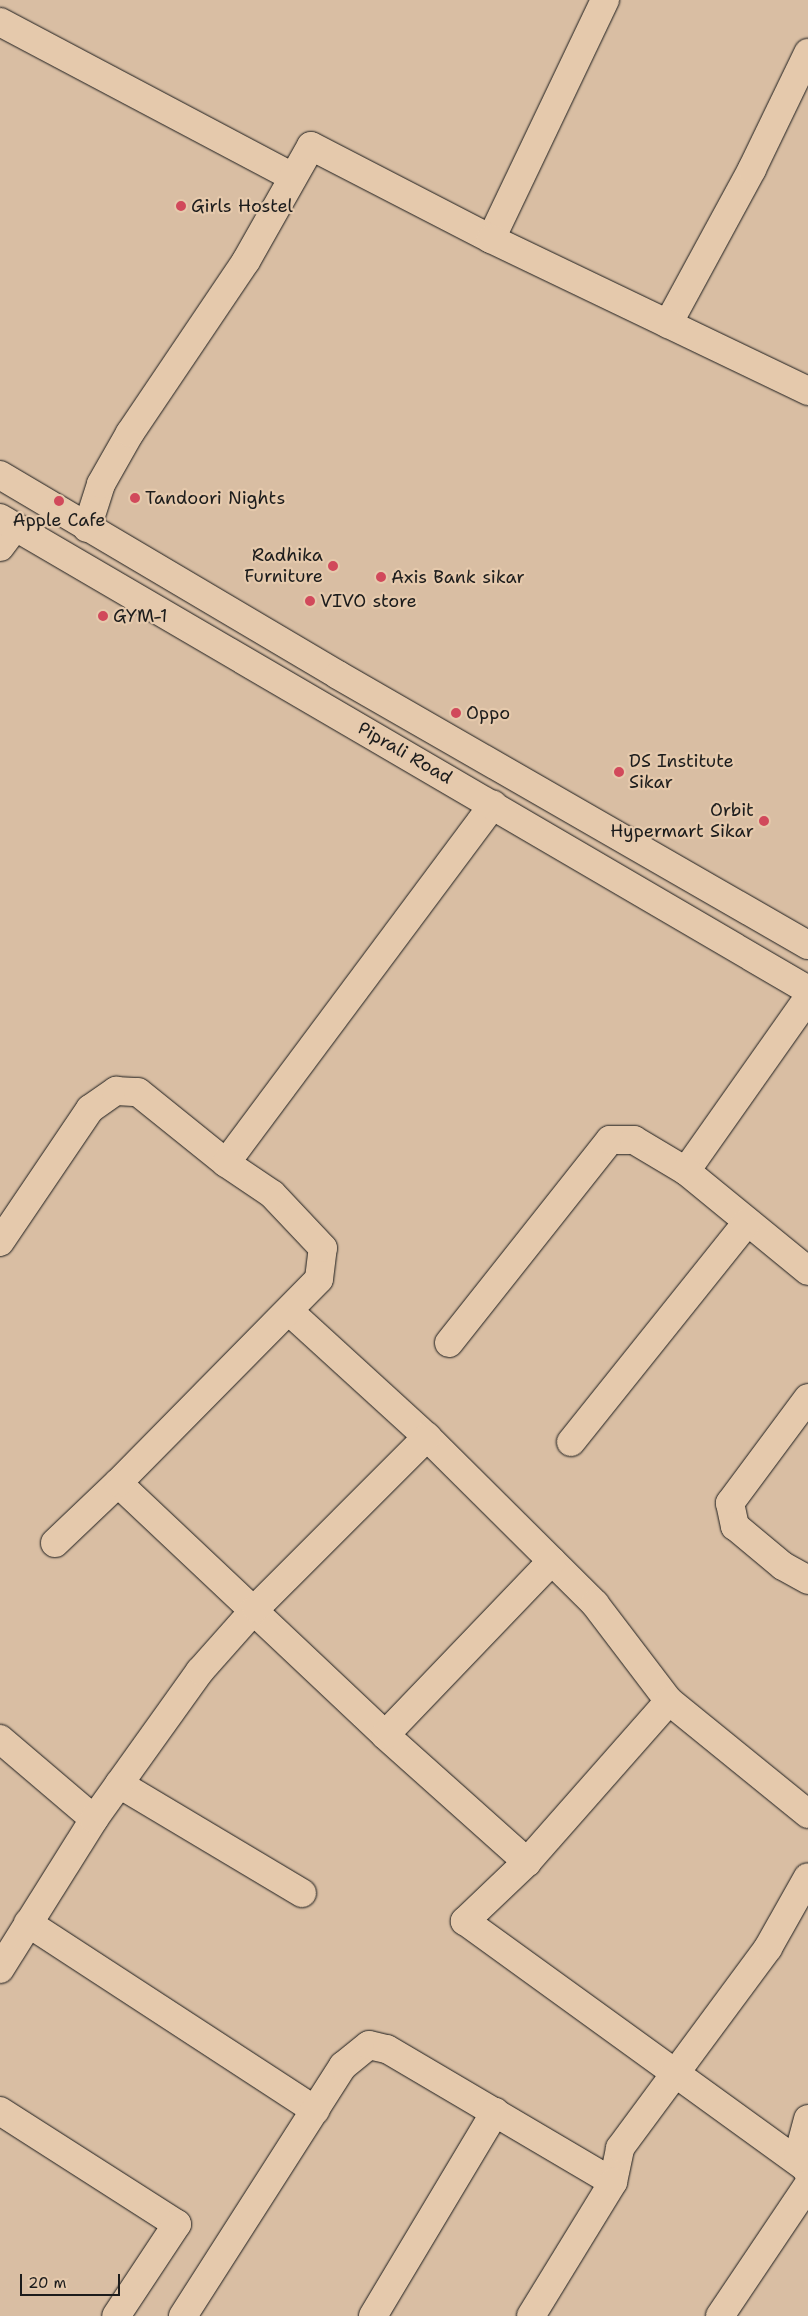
<!DOCTYPE html>
<style>
body{margin:0}
#map{position:relative;width:808px;height:2316px;overflow:hidden;background:#d9bea3;font-family:"Shantell Sans",sans-serif}
div>[style]{position:absolute}
[style*='--x']{left:calc(var(--x)*1px);top:calc(var(--y)*1px);width:calc(var(--w)*1px);rotate:calc(var(--a)*1deg)}
.roads{filter:drop-shadow(0 0 1px #1c1c1c) drop-shadow(0 0 1px #1c1c1c)}
.minor>*{height:28px;margin:-14px;padding:0 14px;transform-origin:14px;border-radius:14px;background:#e5c9ac}
.primary>*{height:28px;margin:-14px;padding:0 14px;transform-origin:14px;border-radius:14px;background:#e5c9ac}
.dots>*{width:14px;height:14px;translate:-50% -50%;box-sizing:border-box;border:2px solid #e5c9ac;border-radius:50%}
span{translate:-50% -50%;white-space:nowrap;text-align:center;line-height:1.15;-webkit-text-stroke:4.5px #e5c9ac;paint-order:stroke}
.poi-label{font-size:18px;color:#1c1c1c}
.left{translate:0 -50%;text-align:left}
.right{translate:-100% -50%;text-align:right}
.street-label{font-size:18px;color:#1c1c1c}
.scale{position:absolute;left:20px;top:2274px;width:100px;height:22px;box-sizing:border-box;border:2px solid #1c1c1c;border-top:0;padding-left:6px;font-size:15px;line-height:18px;white-space:nowrap;color:#1c1c1c;-webkit-text-stroke:4px #e5c9ac;paint-order:stroke}
</style>
<div id="map">
<div class="roads">
<div class="minor">
<div style="--x:0;--y:22;--w:331;--a:27.9"></div>
<div style="--x:491;--y:239;--w:265;--a:-64.5"></div>
<div style="--x:668;--y:324;--w:176;--a:-61.5"></div>
<div style="--x:752;--y:169;--w:129;--a:-64.2"></div>
<div style="--x:87;--y:528;--w:46;--a:-72.3"></div>
<div style="--x:101;--y:484;--w:59;--a:-60.4"></div>
<div style="--x:130;--y:433;--w:207;--a:-56"></div>
<div style="--x:246;--y:261;--w:132;--a:-60.5"></div>
<div style="--x:311;--y:146;--w:203;--a:27.3"></div>
<div style="--x:491;--y:239;--w:352;--a:25.6"></div>
<div style="--x:0;--y:547;--w:25;--a:-53"></div>
<div style="--x:686;--y:1171;--w:212;--a:-54.8"></div>
<div style="--x:0;--y:1242;--w:161;--a:-55.9"></div>
<div style="--x:90;--y:1109;--w:32;--a:-35"></div>
<div style="--x:116;--y:1091;--w:22;--a:3"></div>
<div style="--x:138;--y:1092;--w:113;--a:38.9"></div>
<div style="--x:226;--y:1163;--w:447;--a:-53.3"></div>
<div style="--x:289;--y:1311;--w:187;--a:42.4"></div>
<div style="--x:427;--y:1437;--w:237;--a:44.8"></div>
<div style="--x:595;--y:1604;--w:122;--a:52.7"></div>
<div style="--x:669;--y:1701;--w:179;--a:39.1"></div>
<div style="--x:449;--y:1343;--w:259;--a:-51.6"></div>
<div style="--x:610;--y:1140;--w:24;--a:0"></div>
<div style="--x:634;--y:1140;--w:61;--a:30.8"></div>
<div style="--x:686;--y:1171;--w:158;--a:39.3"></div>
<div style="--x:808;--y:1398;--w:131;--a:126.6"></div>
<div style="--x:730;--y:1503;--w:24;--a:78"></div>
<div style="--x:735;--y:1526;--w:62;--a:39.8"></div>
<div style="--x:783;--y:1566;--w:29;--a:29"></div>
<div style="--x:571;--y:1442;--w:282;--a:-51.3"></div>
<div style="--x:118;--y:1483;--w:367;--a:43.3"></div>
<div style="--x:385;--y:1735;--w:191;--a:41.8"></div>
<div style="--x:55;--y:1543;--w:87;--a:-43.6"></div>
<div style="--x:118;--y:1483;--w:286;--a:-45.4"></div>
<div style="--x:319;--y:1279;--w:31;--a:-83"></div>
<div style="--x:323;--y:1248;--w:74;--a:-133.4"></div>
<div style="--x:272;--y:1194;--w:55;--a:-146"></div>
<div style="--x:669;--y:1701;--w:215;--a:131.4"></div>
<div style="--x:527;--y:1862;--w:86;--a:136.4"></div>
<div style="--x:465;--y:1921;--w:416;--a:35.9"></div>
<div style="--x:385;--y:1735;--w:241;--a:-46.2"></div>
<div style="--x:0;--y:1739;--w:123;--a:40.4"></div>
<div style="--x:119;--y:1784;--w:213;--a:30.8"></div>
<div style="--x:28;--y:1923;--w:343;--a:33.1"></div>
<div style="--x:0;--y:1969;--w:177;--a:-57.9"></div>
<div style="--x:94;--y:1819;--w:182;--a:-54.4"></div>
<div style="--x:200;--y:1671;--w:84;--a:-48.4"></div>
<div style="--x:256;--y:1608;--w:242;--a:-45"></div>
<div style="--x:0;--y:2111;--w:210;--a:32.6"></div>
<div style="--x:177;--y:2224;--w:110;--a:123.5"></div>
<div style="--x:808;--y:2119;--w:38;--a:105"></div>
<div style="--x:798;--y:2156;--w:19;--a:58"></div>
<div style="--x:183;--y:2316;--w:297;--a:-57.4"></div>
<div style="--x:343;--y:2066;--w:33;--a:-39"></div>
<div style="--x:369;--y:2045;--w:18;--a:13"></div>
<div style="--x:387;--y:2049;--w:262;--a:30.5"></div>
<div style="--x:613;--y:2182;--w:35;--a:-78"></div>
<div style="--x:620;--y:2148;--w:249;--a:-53.5"></div>
<div style="--x:768;--y:1948;--w:81;--a:-60.6"></div>
<div style="--x:373;--y:2316;--w:238;--a:-59.1"></div>
<div style="--x:531;--y:2316;--w:157;--a:-58.5"></div>
<div style="--x:720;--y:2316;--w:158;--a:-56.1"></div>
</div>
<div class="primary">
<div style="--x:0;--y:475;--w:393;--a:30.6"></div>
<div style="--x:338;--y:675;--w:542;--a:29.88"></div>
<div style="--x:0;--y:518;--w:936;--a:30.29"></div>
</div>
</div>
<div class="dots">
<div style="left:181px;top:206px;background:#d1495b"></div>
<div style="left:135px;top:498px;background:#d1495b"></div>
<div style="left:59px;top:501px;background:#d1495b"></div>
<div style="left:333px;top:566px;background:#d1495b"></div>
<div style="left:381px;top:577px;background:#d1495b"></div>
<div style="left:310px;top:601px;background:#d1495b"></div>
<div style="left:103px;top:616px;background:#d1495b"></div>
<div style="left:456px;top:713px;background:#d1495b"></div>
<div style="left:619px;top:772px;background:#d1495b"></div>
<div style="left:764px;top:821px;background:#d1495b"></div>
</div>
<div class="poi-label">
<span class="left" style="left:191px;top:206px">Girls Hostel</span>
<span class="left" style="left:145px;top:498px">Tandoori Nights</span>
<span style="left:59px;top:520px">Apple Cafe</span>
<span class="right" style="left:323px;top:566px">Radhika<br>Furniture</span>
<span class="left" style="left:391px;top:577px">Axis Bank sikar</span>
<span class="left" style="left:320px;top:601px">VIVO store</span>
<span class="left" style="left:113px;top:616px">GYM-1</span>
<span class="left" style="left:466px;top:713px">Oppo</span>
<span class="left" style="left:629px;top:772px">DS Institute<br>Sikar</span>
<span class="right" style="left:754px;top:821px">Orbit<br>Hypermart Sikar</span>
</div>
<div class="street-label">
<span style="left:405px;top:753px;rotate:30deg">Piprali Road</span>
</div>
<div class="scale">20 m</div>
</div>
